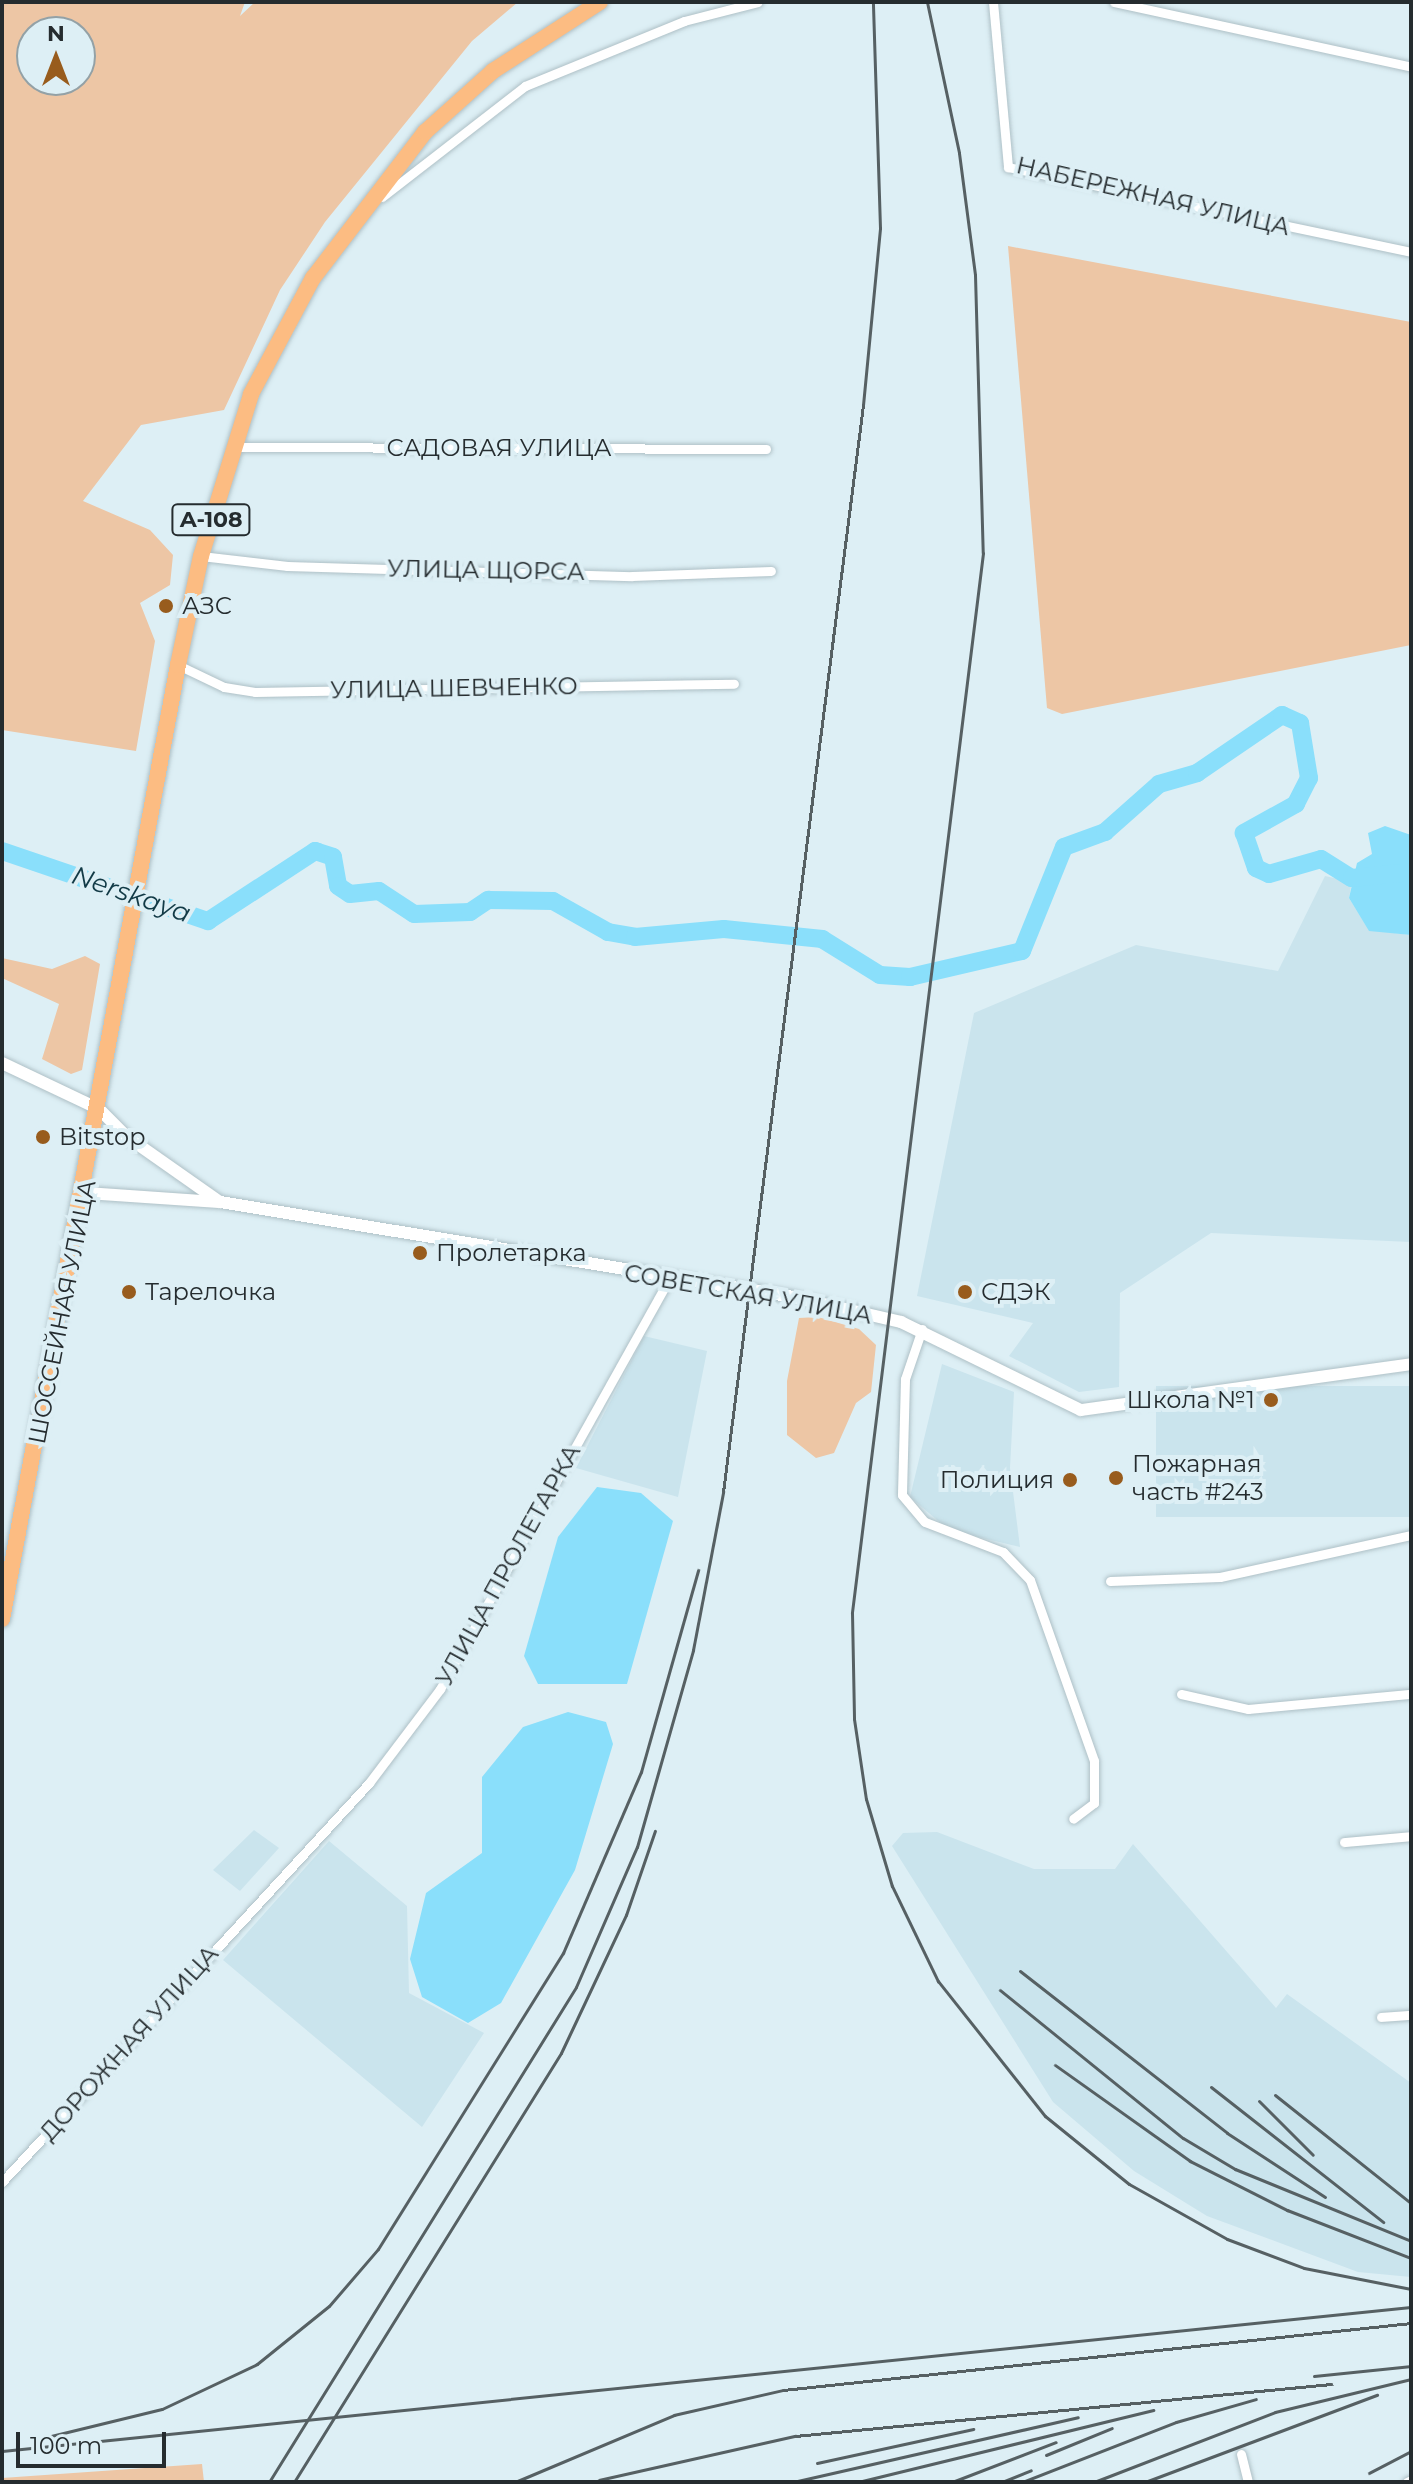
<!DOCTYPE html>
<meta charset="utf-8">
<style>
body{margin:0}
#map{position:relative;width:1413px;height:2484px;overflow:hidden;background:#ddeff5;font-family:Montserrat,sans-serif}
div>[style]{position:absolute}
[style*='--x']{left:calc(var(--x)*1px);top:calc(var(--y)*1px);width:calc(var(--w)*1px);rotate:calc(var(--a)*1deg)}
.built>*{inset:0;background:#cae4ed;transform-origin:0 0}
.green>*{inset:0;background:#edc6a5}
.water>*{inset:0;background:#8adffb}
.river>*{height:18px;margin:-9px;padding:0 9px;transform-origin:9px;border-radius:9px;background:#8adffb}
.roads{filter:drop-shadow(0 0 2px #aec0c6) drop-shadow(0 0 2px #aec0c6)}
.street>*{height:9px;margin:-4.5px;padding:0 4.5px;transform-origin:4.5px;border-radius:4.5px;background:#fff}
.secondary>*{height:12px;margin:-6px;padding:0 6px;transform-origin:6px;border-radius:6px;background:#fff}
.highway>*{height:16px;margin:-8px;padding:0 8px;transform-origin:8px;border-radius:8px;background:#fcbc82}
.rail>*{height:3px;margin:-1.5px;padding:0 1.5px;transform-origin:1.5px;border-radius:1.5px;background:#566063}
.dots>*{width:22px;height:22px;translate:-50% -50%;box-sizing:border-box;border:4px solid #ddeff5;border-radius:50%}
span{translate:-50% -50%;white-space:nowrap;text-align:center;line-height:1.15;-webkit-text-stroke:8px #ddeff5;paint-order:stroke}
.shield-label span{padding:2px 6px;background:#ddeff5;border:2px solid;border-radius:6px;-webkit-text-stroke-width:0}
.shield-label{font-size:22px;color:#252c2f;font-weight:700}
.street-label{font-size:24px;color:#252c2f}
.poi-label{font-size:24px;color:#252c2f}
.left{translate:0 -50%;text-align:left}
.right{translate:-100% -50%;text-align:right}
.water-label{font-size:26px;color:#123a46;font-style:italic}
.frame{position:absolute;inset:0;border:4px solid #252c2f;pointer-events:none}
.north{position:absolute;left:16px;top:16px;width:80px;height:80px;box-sizing:border-box;background:#ddeff5;border:2px solid #93a1a6;border-radius:50%;rotate:0deg;font-size:22px;font-weight:700;line-height:32px;text-align:center;color:#252c2f}
.north::after{content:'';display:block;margin:auto;width:28px;height:36px;background:#985c1d;clip-path:polygon(50% 0,100% 100%,50% 72%,0 100%)}
.scale{position:absolute;left:16px;top:2432px;width:150px;height:36px;box-sizing:border-box;border:4px solid #252c2f;border-top:0;padding-left:10px;font-size:24px;line-height:28px;white-space:nowrap;color:#252c2f;-webkit-text-stroke:6px #ddeff5;paint-order:stroke}
</style>
<div id="map">
<div class="built">
<div style="clip-path:polygon(1325px 876px,1352px 882px,1349px 898px,1369px 930px,1411px 935px,1411px 1242px,1211px 1233px,1120px 1293px,1119px 1387px,1079px 1392px,1009px 1356px,1033px 1323px,917px 1296px,974px 1013px,1136px 945px,1278px 971px)"></div>
<div style="clip-path:polygon(644px 1336px,707px 1351px,678px 1497px,576px 1468px)"></div>
<div style="clip-path:polygon(942px 1364px,1014px 1392px,1010px 1468px,1020px 1547px,949px 1530px,910px 1497px)"></div>
<div style="left:1411px;top:1386px;width:131px;height:255px;rotate:90deg"></div>
<div style="clip-path:polygon(254px 1830px,279px 1848px,240px 1891px,213px 1870px)"></div>
<div style="clip-path:polygon(937px 1832px,1034px 1869px,1115px 1869px,1133px 1844px,1276px 2008px,1287px 1994px,1411px 2083px,1411px 2277px,1358px 2272px,1207px 2216px,1134px 2171px,1053px 2102px,892px 1846px,903px 1833px)"></div>
<div style="clip-path:polygon(329px 1841px,407px 1906px,409px 1993px,484px 2033px,422px 2127px,223px 1960px)"></div>
</div>
<div class="green">
<div style="clip-path:polygon(evenodd,2px 2px,245px 2px,240px 16px,255px 2px,518px 2px,472px 41px,325px 222px,280px 290px,224px 410px,141px 425px,83px 501px,150px 530px,173px 555px,170px 585px,140px 603px,155px 641px,136px 751px,2px 730px,2px 2px,32px 32px,80px 32px,80px 80px,32px 80px,32px 32px)"></div>
<div style="clip-path:polygon(1008px 246px,1411px 322px,1411px 645px,1062px 714px,1047px 708px)"></div>
<div style="clip-path:polygon(85px 956px,100px 964px,82px 1070px,71px 1074px,42px 1059px,59px 1004px,2px 978px,2px 958px,52px 969px)"></div>
<div style="clip-path:polygon(818px 1317px,859px 1329px,876px 1345px,871px 1392px,856px 1403px,834px 1453px,816px 1458px,787px 1435px,787px 1381px,799px 1318px)"></div>
<div style="clip-path:polygon(202px 2464px,204px 2482px,2px 2482px,2px 2478px)"></div>
</div>
<div class="water">
<div style="clip-path:polygon(1385px 826px,1411px 835px,1411px 935px,1369px 931px,1349px 898px,1357px 863px,1372px 854px,1368px 833px)"></div>
<div style="clip-path:polygon(597px 1487px,641px 1493px,673px 1521px,627px 1684px,538px 1684px,524px 1656px,558px 1537px)"></div>
<div style="clip-path:polygon(568px 1712px,606px 1722px,613px 1744px,575px 1870px,501px 2003px,468px 2023px,422px 1997px,410px 1959px,426px 1893px,482px 1853px,482px 1777px,523px 1727px)"></div>
</div>
<div class="river">
<div style="--x:2;--y:851;--w:218;--a:18.8"></div>
<div style="--x:208;--y:921;--w:128;--a:-33.2"></div>
<div style="--x:315;--y:851;--w:19;--a:18"></div>
<div style="--x:333;--y:857;--w:29;--a:80"></div>
<div style="--x:338;--y:886;--w:14;--a:34"></div>
<div style="--x:350;--y:894;--w:29;--a:-6"></div>
<div style="--x:379;--y:891;--w:42;--a:33.3"></div>
<div style="--x:414;--y:914;--w:56;--a:-2"></div>
<div style="--x:470;--y:912;--w:22;--a:-34"></div>
<div style="--x:488;--y:900;--w:65;--a:0.9"></div>
<div style="--x:553;--y:901;--w:63;--a:29.4"></div>
<div style="--x:608;--y:932;--w:27;--a:10"></div>
<div style="--x:635;--y:937;--w:89;--a:-5.1"></div>
<div style="--x:724;--y:929;--w:99;--a:5.8"></div>
<div style="--x:822;--y:939;--w:68;--a:31.8"></div>
<div style="--x:880;--y:975;--w:30;--a:4"></div>
<div style="--x:910;--y:977;--w:115;--a:-13.1"></div>
<div style="--x:1022;--y:951;--w:112;--a:-68"></div>
<div style="--x:1064;--y:847;--w:44;--a:-20.1"></div>
<div style="--x:1105;--y:832;--w:72;--a:-41.6"></div>
<div style="--x:1159;--y:784;--w:40;--a:-16"></div>
<div style="--x:1197;--y:773;--w:103;--a:-34.3"></div>
<div style="--x:1282;--y:715;--w:20;--a:24"></div>
<div style="--x:1300;--y:723;--w:56;--a:80.7"></div>
<div style="--x:1309;--y:778;--w:29;--a:117"></div>
<div style="--x:1296;--y:804;--w:60;--a:150.9"></div>
<div style="--x:1244;--y:833;--w:37;--a:71"></div>
<div style="--x:1256;--y:868;--w:14;--a:25"></div>
<div style="--x:1269;--y:874;--w:54;--a:-16.1"></div>
<div style="--x:1321;--y:859;--w:36;--a:32"></div>
<div style="--x:1352;--y:878;--w:59;--a:-5.8"></div>
</div>
<div class="roads">
<div class="street">
<div style="--x:993;--y:2;--w:166;--a:84.8"></div>
<div style="--x:1008;--y:167;--w:412;--a:11.9"></div>
<div style="--x:1114;--y:2;--w:304;--a:12.3"></div>
<div style="--x:382;--y:197;--w:181;--a:-37.8"></div>
<div style="--x:525;--y:86;--w:172;--a:-22.2"></div>
<div style="--x:684;--y:21;--w:76;--a:-14.4"></div>
<div style="--x:232;--y:447;--w:534;--a:0.21"></div>
<div style="--x:201;--y:556;--w:87;--a:6.6"></div>
<div style="--x:287;--y:566;--w:345;--a:1.7"></div>
<div style="--x:632;--y:576;--w:139;--a:-2.1"></div>
<div style="--x:178;--y:665;--w:51;--a:25.6"></div>
<div style="--x:224;--y:687;--w:31;--a:9"></div>
<div style="--x:255;--y:692;--w:479;--a:-1"></div>
<div style="--x:922;--y:1329;--w:53;--a:108.8"></div>
<div style="--x:905;--y:1379;--w:116;--a:91.5"></div>
<div style="--x:902;--y:1495;--w:35;--a:50"></div>
<div style="--x:925;--y:1522;--w:84;--a:21"></div>
<div style="--x:1003;--y:1552;--w:39;--a:46"></div>
<div style="--x:1030;--y:1580;--w:192;--a:70.5"></div>
<div style="--x:1094;--y:1761;--w:42;--a:90"></div>
<div style="--x:1094;--y:1803;--w:26;--a:143"></div>
<div style="--x:1110;--y:1581;--w:110;--a:-2.1"></div>
<div style="--x:1220;--y:1577;--w:196;--a:-12.4"></div>
<div style="--x:1181;--y:1694;--w:69;--a:12.6"></div>
<div style="--x:1248;--y:1709;--w:164;--a:-5.3"></div>
<div style="--x:1344;--y:1842;--w:67;--a:-5.1"></div>
<div style="--x:1381;--y:2017;--w:30;--a:-4"></div>
<div style="--x:2;--y:2182;--w:542;--a:-47.39"></div>
<div style="--x:369;--y:1783;--w:118;--a:-52.9"></div>
<div style="--x:440;--y:1689;--w:471;--a:-60.8"></div>
<div style="--x:1241;--y:2454;--w:29;--a:76"></div>
<div style="--x:1407;--y:2482;--w:4;--a:-27"></div>
</div>
<div class="secondary">
<div style="--x:2;--y:1063;--w:107;--a:25.4"></div>
<div style="--x:99;--y:1109;--w:38;--a:45"></div>
<div style="--x:126;--y:1136;--w:115;--a:35.1"></div>
<div style="--x:220;--y:1202;--w:581;--a:9.41"></div>
<div style="--x:793;--y:1297;--w:111;--a:13"></div>
<div style="--x:901;--y:1322;--w:200;--a:26.1"></div>
<div style="--x:1081;--y:1410;--w:333;--a:-7.9"></div>
<div style="--x:85;--y:1193;--w:132;--a:3.9"></div>
</div>
<div class="highway">
<div style="--x:2;--y:1619;--w:970;--a:-79.55"></div>
<div style="--x:178;--y:665;--w:111;--a:-78.1"></div>
<div style="--x:201;--y:556;--w:170;--a:-72.8"></div>
<div style="--x:251;--y:394;--w:132;--a:-61.9"></div>
<div style="--x:313;--y:278;--w:184;--a:-52.5"></div>
<div style="--x:425;--y:132;--w:91;--a:-41.9"></div>
<div style="--x:493;--y:71;--w:127;--a:-32.8"></div>
</div>
</div>
<div class="rail">
<div style="--x:927;--y:2;--w:154;--a:78"></div>
<div style="--x:959;--y:153;--w:123;--a:82.5"></div>
<div style="--x:975;--y:275;--w:278;--a:88.4"></div>
<div style="--x:983;--y:553;--w:1068;--a:97.05"></div>
<div style="--x:852;--y:1613;--w:106;--a:88.9"></div>
<div style="--x:854;--y:1719;--w:81;--a:81.5"></div>
<div style="--x:866;--y:1799;--w:91;--a:73.4"></div>
<div style="--x:892;--y:1886;--w:106;--a:64.2"></div>
<div style="--x:938;--y:1981;--w:172;--a:51.6"></div>
<div style="--x:1045;--y:2116;--w:108;--a:39"></div>
<div style="--x:1129;--y:2184;--w:112;--a:29.3"></div>
<div style="--x:1227;--y:2239;--w:82;--a:20.6"></div>
<div style="--x:1304;--y:2268;--w:109;--a:11.1"></div>
<div style="--x:1020;--y:1971;--w:263;--a:38"></div>
<div style="--x:1227;--y:2133;--w:117;--a:33.1"></div>
<div style="--x:1000;--y:1990;--w:235;--a:39"></div>
<div style="--x:1183;--y:2138;--w:61;--a:30.8"></div>
<div style="--x:1235;--y:2169;--w:190;--a:22.2"></div>
<div style="--x:1055;--y:2065;--w:166;--a:35.4"></div>
<div style="--x:1190;--y:2161;--w:109;--a:26.8"></div>
<div style="--x:1287;--y:2210;--w:133;--a:21.2"></div>
<div style="--x:1211;--y:2087;--w:219;--a:38.1"></div>
<div style="--x:1275;--y:2095;--w:174;--a:38.5"></div>
<div style="--x:1259;--y:2101;--w:76;--a:45"></div>
<div style="--x:1314;--y:2376;--w:98;--a:-5.9"></div>
<div style="--x:51;--y:2436;--w:114;--a:-13.7"></div>
<div style="--x:162;--y:2409;--w:105;--a:-25.3"></div>
<div style="--x:257;--y:2364;--w:92;--a:-38.9"></div>
<div style="--x:329;--y:2306;--w:75;--a:-49.3"></div>
<div style="--x:378;--y:2249;--w:349;--a:-58"></div>
<div style="--x:563;--y:1953;--w:197;--a:-66.7"></div>
<div style="--x:641;--y:1772;--w:210;--a:-74.2"></div>
<div style="--x:2;--y:2451;--w:1416;--a:-5.84"></div>
<div style="--x:1046;--y:2455;--w:71;--a:-22.2"></div>
<div style="--x:817;--y:2463;--w:160;--a:-12.3"></div>
<div style="--x:1369;--y:2473;--w:47;--a:-27.6"></div>
<div style="--x:599;--y:2480;--w:201;--a:-12.7"></div>
<div style="--x:795;--y:2436;--w:539;--a:-5.54"></div>
<div style="--x:269;--y:2482;--w:582;--a:-58.19"></div>
<div style="--x:576;--y:1987;--w:153;--a:-66.5"></div>
<div style="--x:637;--y:1847;--w:205;--a:-74.1"></div>
<div style="--x:693;--y:1650;--w:161;--a:-79.2"></div>
<div style="--x:723;--y:1492;--w:1096;--a:-82.66"></div>
<div style="--x:863;--y:405;--w:178;--a:-84.5"></div>
<div style="--x:880;--y:228;--w:226;--a:-91.8"></div>
<div style="--x:294;--y:2482;--w:505;--a:-58.1"></div>
<div style="--x:561;--y:2053;--w:153;--a:-64.8"></div>
<div style="--x:626;--y:1915;--w:89;--a:-71"></div>
<div style="--x:515;--y:2482;--w:173;--a:-22.8"></div>
<div style="--x:674;--y:2415;--w:112;--a:-12.9"></div>
<div style="--x:783;--y:2390;--w:632;--a:-6.09"></div>
<div style="--x:793;--y:2482;--w:292;--a:-12.8"></div>
<div style="--x:858;--y:2482;--w:304;--a:-13.7"></div>
<div style="--x:952;--y:2482;--w:111;--a:-21"></div>
<div style="--x:1002;--y:2482;--w:31;--a:-22"></div>
<div style="--x:1022;--y:2482;--w:165;--a:-21.3"></div>
<div style="--x:1176;--y:2422;--w:83;--a:-16"></div>
<div style="--x:1094;--y:2482;--w:194;--a:-21.1"></div>
<div style="--x:1275;--y:2412;--w:140;--a:-13.6"></div>
<div style="--x:1145;--y:2482;--w:248;--a:-20.6"></div>
</div>
<div class="dots">
<div style="left:166px;top:606px;background:#985c1d"></div>
<div style="left:43px;top:1137px;background:#985c1d"></div>
<div style="left:420px;top:1253px;background:#985c1d"></div>
<div style="left:129px;top:1292px;background:#985c1d"></div>
<div style="left:965px;top:1292px;background:#985c1d"></div>
<div style="left:1271px;top:1400px;background:#985c1d"></div>
<div style="left:1116px;top:1478px;background:#985c1d"></div>
<div style="left:1070px;top:1480px;background:#985c1d"></div>
</div>
<div class="shield-label">
<span style="left:211px;top:520px">А-108</span>
</div>
<div class="street-label">
<span style="left:1153px;top:196px;rotate:13deg">НАБЕРЕЖНАЯ УЛИЦА</span>
<span style="left:499px;top:448px">САДОВАЯ УЛИЦА</span>
<span style="left:486px;top:570px;rotate:1deg">УЛИЦА ЩОРСА</span>
<span style="left:454px;top:688px;rotate:-1deg">УЛИЦА ШЕВЧЕНКО</span>
<span style="left:748px;top:1294px;rotate:10deg">СОВЕТСКАЯ УЛИЦА</span>
<span style="left:62px;top:1312px;rotate:-79deg">ШОССЕЙНАЯ УЛИЦА</span>
<span style="left:508px;top:1565px;rotate:-61deg">УЛИЦА ПРОЛЕТАРКА</span>
<span style="left:129px;top:2043px;rotate:-48deg">ДОРОЖНАЯ УЛИЦА</span>
</div>
<div class="poi-label">
<span class="left" style="left:182px;top:606px">АЗС</span>
<span class="left" style="left:59px;top:1137px">Bitstop</span>
<span class="left" style="left:436px;top:1253px">Пролетарка</span>
<span class="left" style="left:145px;top:1292px">Тарелочка</span>
<span class="left" style="left:981px;top:1292px">СДЭК</span>
<span class="right" style="left:1255px;top:1400px">Школа №1</span>
<span class="left" style="left:1132px;top:1478px">Пожарная<br>часть #243</span>
<span class="right" style="left:1054px;top:1480px">Полиция</span>
</div>
<div class="water-label">
<span style="left:131px;top:895px;rotate:19deg">Nerskaya</span>
</div>
<div class="frame"></div>
<div class="north">N</div>
<div class="scale">100 m</div>
</div>
